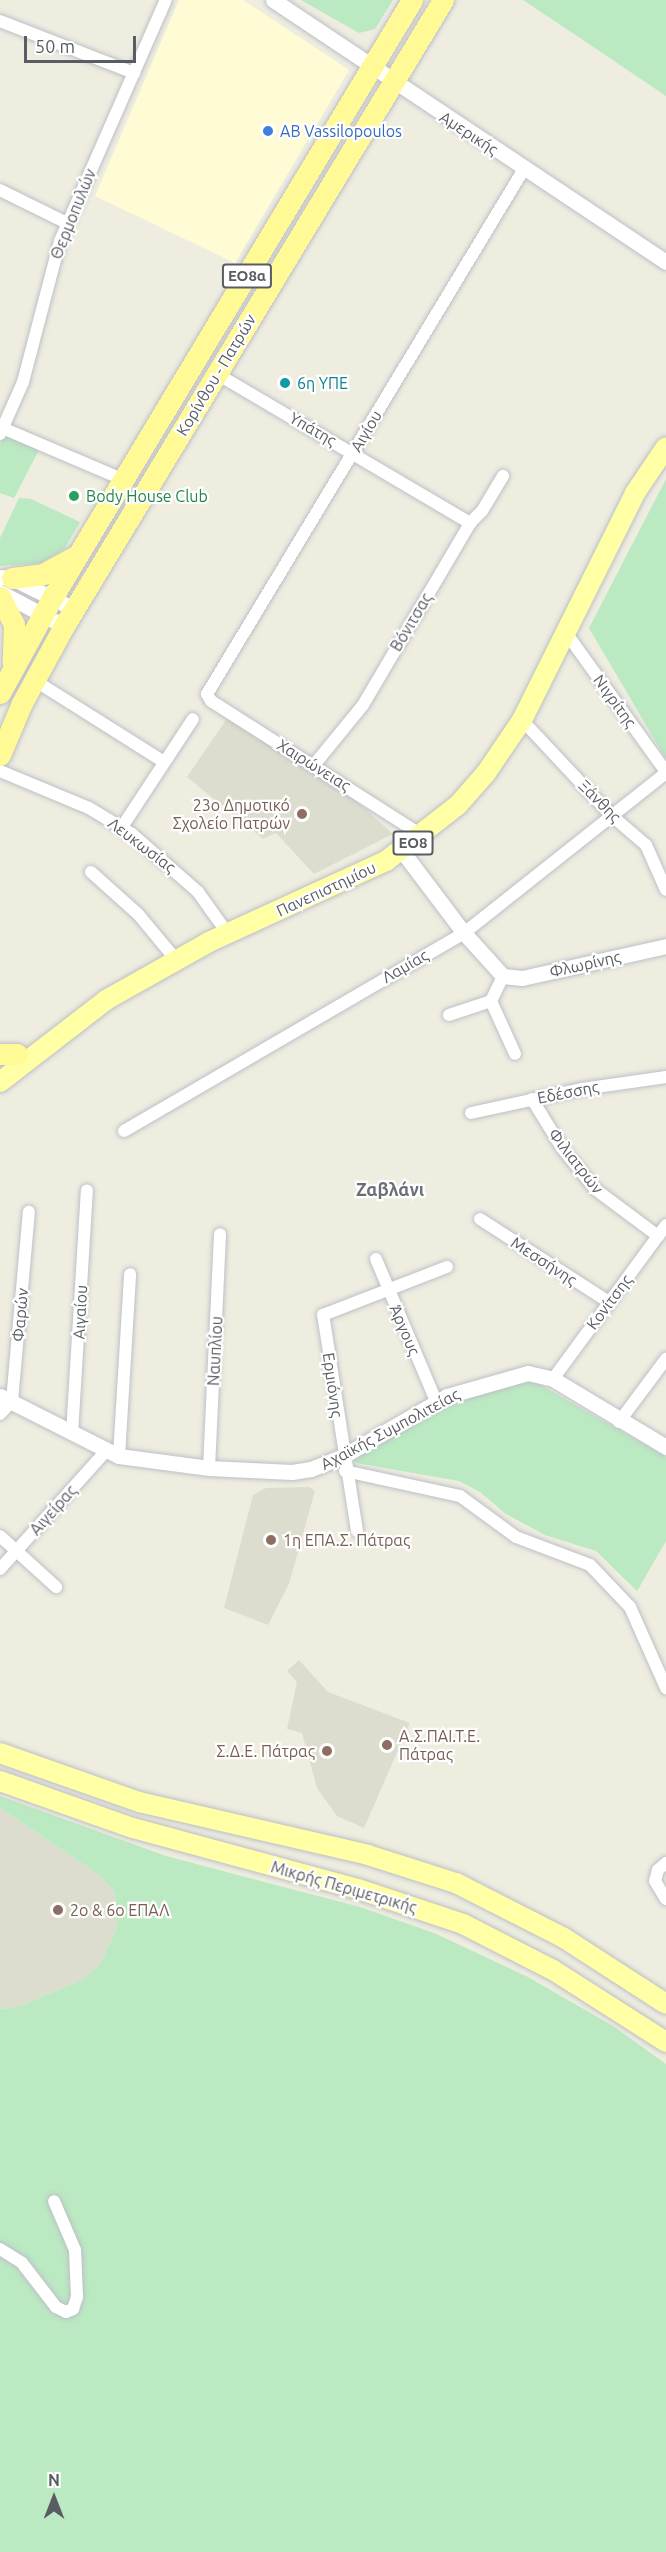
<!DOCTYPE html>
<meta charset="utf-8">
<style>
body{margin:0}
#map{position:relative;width:666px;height:2552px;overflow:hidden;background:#eeede0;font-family:Ubuntu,sans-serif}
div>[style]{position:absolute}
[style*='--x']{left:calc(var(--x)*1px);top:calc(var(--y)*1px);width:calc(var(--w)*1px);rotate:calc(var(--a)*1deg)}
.commercial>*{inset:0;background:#fffcd5}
.education>*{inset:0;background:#ddddcf}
.green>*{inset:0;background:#bae9c2}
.roads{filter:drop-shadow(0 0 2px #bebfc6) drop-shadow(0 0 2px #bebfc6)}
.minor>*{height:12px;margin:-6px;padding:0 6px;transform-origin:6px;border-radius:6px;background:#fff}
.tertiary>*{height:15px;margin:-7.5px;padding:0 7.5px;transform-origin:7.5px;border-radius:7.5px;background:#fff}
.primary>*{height:20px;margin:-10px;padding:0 10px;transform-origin:10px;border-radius:10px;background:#ffffa5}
.trunk>*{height:21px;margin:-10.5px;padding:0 10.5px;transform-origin:10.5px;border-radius:10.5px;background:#fffa96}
.dots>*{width:16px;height:16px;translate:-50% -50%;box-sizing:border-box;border:3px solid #fff;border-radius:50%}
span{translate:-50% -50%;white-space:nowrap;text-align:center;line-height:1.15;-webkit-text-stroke:4.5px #fff;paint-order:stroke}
.shield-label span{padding:2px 4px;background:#fff;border:2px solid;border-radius:4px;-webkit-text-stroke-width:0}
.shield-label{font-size:15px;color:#595c63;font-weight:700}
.shop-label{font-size:16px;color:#366cbe}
.left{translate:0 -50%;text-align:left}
.street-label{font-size:16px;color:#595c63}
.culture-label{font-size:16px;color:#0d838f}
.leisure-label{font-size:16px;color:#27864d}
.education-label{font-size:16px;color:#785e54}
.right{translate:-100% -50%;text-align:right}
.neighbourhood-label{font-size:18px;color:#6a6e76;font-weight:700}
.north{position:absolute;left:24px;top:2468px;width:60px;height:60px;-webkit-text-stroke:4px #fff;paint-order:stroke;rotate:0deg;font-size:16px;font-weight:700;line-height:24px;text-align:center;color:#595c63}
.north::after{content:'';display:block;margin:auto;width:21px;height:27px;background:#595c63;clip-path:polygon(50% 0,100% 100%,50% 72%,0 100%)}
.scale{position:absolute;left:24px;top:36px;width:112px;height:27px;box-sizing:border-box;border:3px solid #595c63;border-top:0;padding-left:8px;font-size:18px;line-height:21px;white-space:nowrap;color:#595c63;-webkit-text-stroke:4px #fff;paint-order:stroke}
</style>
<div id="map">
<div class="commercial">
<div style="clip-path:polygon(179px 0,243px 0,349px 70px,235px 263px,95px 196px)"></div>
</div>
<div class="education">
<div style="clip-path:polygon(228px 717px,350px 795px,393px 834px,314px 874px,276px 833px,263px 839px,187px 777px)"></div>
<div style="clip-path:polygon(309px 1487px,315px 1491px,289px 1584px,268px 1625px,224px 1608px,253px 1495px,266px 1488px)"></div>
<div style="clip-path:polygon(299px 1660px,328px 1692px,410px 1723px,364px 1828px,337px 1816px,317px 1788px,302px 1733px,287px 1729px,297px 1682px,287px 1671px)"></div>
<div style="clip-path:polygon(0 1808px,98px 1874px,115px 1892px,117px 1928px,101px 1963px,84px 1979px,18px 2007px,0 2009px)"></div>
</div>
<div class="green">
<div style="clip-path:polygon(301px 0,393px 0,375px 29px,359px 33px)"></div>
<div style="clip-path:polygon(523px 0,666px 0,666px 96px,586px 42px)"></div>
<div style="clip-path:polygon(5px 434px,40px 448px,14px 498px,0 493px,0 444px)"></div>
<div style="clip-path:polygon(666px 479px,666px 759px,589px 628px)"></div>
<div style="clip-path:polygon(19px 498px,31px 499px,80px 522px,65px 548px,42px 563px,0 566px,0 538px)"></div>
<div style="clip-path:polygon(520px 1373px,666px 1457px,666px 1541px,637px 1591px,596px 1551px,545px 1535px,506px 1514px,480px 1492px,459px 1481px,356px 1463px,354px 1457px,422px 1409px)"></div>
<div style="clip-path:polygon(0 1796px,166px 1856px,360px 1907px,434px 1933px,528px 1977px,613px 2026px,666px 2064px,666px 2552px,0 2552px,0 2009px,18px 2007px,84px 1979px,101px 1963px,117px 1928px,115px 1892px,98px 1874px,0 1808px)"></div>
</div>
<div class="roads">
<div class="minor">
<div style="--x:0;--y:21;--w:144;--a:21.2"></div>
<div style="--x:0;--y:190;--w:75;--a:26.2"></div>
<div style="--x:217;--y:374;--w:294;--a:30.5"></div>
<div style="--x:0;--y:427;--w:135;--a:23.1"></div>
<div style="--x:0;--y:434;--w:57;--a:-66.1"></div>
<div style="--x:23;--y:382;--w:146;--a:-75.3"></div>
<div style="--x:60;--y:241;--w:263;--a:-66.3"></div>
<div style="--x:564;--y:630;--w:175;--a:54.3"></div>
<div style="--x:34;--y:680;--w:154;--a:32.2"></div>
<div style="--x:522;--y:720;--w:130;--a:46.9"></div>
<div style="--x:611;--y:815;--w:46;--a:40.6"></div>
<div style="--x:646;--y:845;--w:49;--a:66"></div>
<div style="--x:314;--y:765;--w:77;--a:-50.8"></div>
<div style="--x:363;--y:705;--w:211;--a:-59.5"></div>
<div style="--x:470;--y:523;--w:17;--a:-45"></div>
<div style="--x:482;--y:511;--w:41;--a:-59"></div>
<div style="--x:0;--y:771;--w:96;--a:22.6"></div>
<div style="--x:89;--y:808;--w:50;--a:31.2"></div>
<div style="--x:132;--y:834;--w:88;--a:41.3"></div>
<div style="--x:198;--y:892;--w:52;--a:54.5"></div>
<div style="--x:122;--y:827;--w:129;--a:-56.7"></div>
<div style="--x:423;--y:836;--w:251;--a:-147.5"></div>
<div style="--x:211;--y:701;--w:8;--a:-120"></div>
<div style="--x:207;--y:694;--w:613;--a:-58.88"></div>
<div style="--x:91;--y:872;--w:63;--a:41.8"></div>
<div style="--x:138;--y:914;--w:61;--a:50.3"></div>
<div style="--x:491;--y:1001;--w:58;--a:65.6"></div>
<div style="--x:449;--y:1015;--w:44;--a:-18.4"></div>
<div style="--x:491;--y:1001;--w:28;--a:-64"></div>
<div style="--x:532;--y:1099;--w:57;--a:58.5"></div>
<div style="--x:562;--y:1148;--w:53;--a:51.2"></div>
<div style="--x:595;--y:1189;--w:79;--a:36.7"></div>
<div style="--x:471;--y:1113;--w:114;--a:-12.2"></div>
<div style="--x:582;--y:1089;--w:85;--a:-8.1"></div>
<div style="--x:124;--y:1131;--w:393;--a:-30.2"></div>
<div style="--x:464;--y:933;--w:258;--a:-38.4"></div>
<div style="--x:480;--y:1219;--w:153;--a:32.8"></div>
<div style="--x:376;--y:1259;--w:154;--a:67.1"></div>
<div style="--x:553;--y:1379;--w:191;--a:-53.7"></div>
<div style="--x:0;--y:1414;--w:18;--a:-47"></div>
<div style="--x:12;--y:1401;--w:190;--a:-84.9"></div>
<div style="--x:619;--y:1422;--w:79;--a:-53.3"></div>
<div style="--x:72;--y:1434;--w:244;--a:-86.5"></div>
<div style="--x:119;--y:1456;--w:182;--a:-86.5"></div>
<div style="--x:209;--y:1468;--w:234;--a:-87.3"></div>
<div style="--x:345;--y:1471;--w:118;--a:12.3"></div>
<div style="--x:460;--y:1496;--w:69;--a:36.2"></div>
<div style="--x:516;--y:1537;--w:79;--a:20.7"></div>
<div style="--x:590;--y:1565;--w:58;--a:46.4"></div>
<div style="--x:630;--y:1607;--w:89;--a:66"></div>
<div style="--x:357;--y:1531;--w:219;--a:-98.9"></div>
<div style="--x:323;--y:1315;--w:133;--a:-21.2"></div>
<div style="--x:0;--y:1536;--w:76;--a:42.3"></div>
<div style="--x:0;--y:1569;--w:159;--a:-48.1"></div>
<div style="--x:666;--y:1863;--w:11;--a:139"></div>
<div style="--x:658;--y:1870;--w:11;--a:105"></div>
<div style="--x:655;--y:1881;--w:21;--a:59"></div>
<div style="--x:0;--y:2249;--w:26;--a:32"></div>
<div style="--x:22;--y:2263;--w:56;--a:52.3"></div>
<div style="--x:56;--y:2307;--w:11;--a:27"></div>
<div style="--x:66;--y:2312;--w:8;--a:-23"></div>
<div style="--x:73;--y:2309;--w:13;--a:-72"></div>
<div style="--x:77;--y:2297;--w:47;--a:-92.4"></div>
<div style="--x:75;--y:2250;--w:53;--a:-113.2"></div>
</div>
<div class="tertiary">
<div style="--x:273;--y:0;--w:472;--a:33.7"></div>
<div style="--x:0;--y:577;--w:12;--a:5"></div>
<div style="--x:12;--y:578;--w:69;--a:26.6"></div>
<div style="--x:0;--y:592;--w:72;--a:28"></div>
<div style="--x:402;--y:851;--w:103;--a:52.9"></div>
<div style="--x:464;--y:933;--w:58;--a:47.8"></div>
<div style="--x:503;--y:976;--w:19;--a:6"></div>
<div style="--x:522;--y:978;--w:148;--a:-12.5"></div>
<div style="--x:0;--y:1396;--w:133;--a:26.8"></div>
<div style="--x:119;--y:1456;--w:91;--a:7.6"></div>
<div style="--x:209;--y:1468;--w:83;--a:2.8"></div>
<div style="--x:292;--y:1472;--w:19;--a:-9"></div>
<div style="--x:311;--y:1469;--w:35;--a:-22"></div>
<div style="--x:343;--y:1456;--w:120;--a:-30"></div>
<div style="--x:447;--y:1396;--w:84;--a:-15.9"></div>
<div style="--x:528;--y:1373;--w:26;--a:13"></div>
<div style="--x:553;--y:1379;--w:132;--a:31"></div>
</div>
<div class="primary">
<div style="--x:0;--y:1082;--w:134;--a:-37.7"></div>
<div style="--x:106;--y:1000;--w:118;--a:-29.4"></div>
<div style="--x:209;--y:942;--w:195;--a:-24.6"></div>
<div style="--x:386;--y:861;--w:91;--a:-37.9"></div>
<div style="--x:458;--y:805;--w:43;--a:-48.8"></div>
<div style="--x:486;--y:773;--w:64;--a:-55.8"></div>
<div style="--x:522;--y:720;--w:254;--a:-63.5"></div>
<div style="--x:635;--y:493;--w:55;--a:-56"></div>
<div style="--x:0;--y:1753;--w:147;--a:19.4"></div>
<div style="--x:139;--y:1802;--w:235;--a:13"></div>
<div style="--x:368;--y:1855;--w:92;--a:17.7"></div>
<div style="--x:456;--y:1883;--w:121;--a:27"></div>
<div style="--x:564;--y:1938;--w:121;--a:32.9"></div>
<div style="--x:0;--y:1781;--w:141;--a:19.5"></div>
<div style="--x:133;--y:1828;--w:233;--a:15.2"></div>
<div style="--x:358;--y:1889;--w:111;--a:18.4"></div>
<div style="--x:463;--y:1924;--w:101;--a:27.1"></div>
<div style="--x:553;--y:1970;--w:134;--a:32.5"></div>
</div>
<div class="trunk">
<div style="--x:12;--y:578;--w:31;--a:-7"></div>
<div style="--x:43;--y:574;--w:37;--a:-29"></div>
<div style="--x:0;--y:597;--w:30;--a:63"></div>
<div style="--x:14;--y:624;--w:38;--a:92"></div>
<div style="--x:0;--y:693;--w:108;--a:-61.3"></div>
<div style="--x:52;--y:598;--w:698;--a:-58.95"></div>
<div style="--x:0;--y:755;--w:56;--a:-67.1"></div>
<div style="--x:22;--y:703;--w:88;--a:-61.4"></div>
<div style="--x:64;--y:626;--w:732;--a:-58.81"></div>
<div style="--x:0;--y:1054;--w:17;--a:0"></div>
</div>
</div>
<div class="dots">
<div style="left:268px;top:131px;background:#3f7fe0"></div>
<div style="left:285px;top:383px;background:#0f9aa8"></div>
<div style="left:74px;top:496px;background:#2e9e5b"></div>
<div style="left:302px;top:814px;background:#8d6e63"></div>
<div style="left:271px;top:1540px;background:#8d6e63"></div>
<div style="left:387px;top:1745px;background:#8d6e63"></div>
<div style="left:327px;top:1751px;background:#8d6e63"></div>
<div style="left:58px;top:1910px;background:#8d6e63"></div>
</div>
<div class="shield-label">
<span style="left:247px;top:276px">ΕΟ8α</span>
<span style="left:413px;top:843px">ΕΟ8</span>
</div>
<div class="shop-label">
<span class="left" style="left:280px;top:131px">AB Vassilopoulos</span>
</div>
<div class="street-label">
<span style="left:469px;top:133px;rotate:33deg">Αμερικής</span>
<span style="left:73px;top:214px;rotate:-68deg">Θερμοπυλών</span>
<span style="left:216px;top:375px;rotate:-59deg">Κορίνθου - Πατρών</span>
<span style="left:313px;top:429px;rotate:30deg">Υπάτης</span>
<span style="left:366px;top:431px;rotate:-59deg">Αιγίου</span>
<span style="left:411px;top:622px;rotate:-59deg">Βόνιτσας</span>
<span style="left:615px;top:701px;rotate:54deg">Νιγρίτης</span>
<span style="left:314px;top:765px;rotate:32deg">Χαιρώνειας</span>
<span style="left:600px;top:801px;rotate:45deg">Ξάνθης</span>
<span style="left:142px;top:845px;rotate:37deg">Λευκωσίας</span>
<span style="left:326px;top:889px;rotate:-25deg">Πανεπιστημίου</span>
<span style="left:585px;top:964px;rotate:-13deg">Φλωρίνης</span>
<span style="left:405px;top:966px;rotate:-30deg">Λαμίας</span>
<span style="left:568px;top:1092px;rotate:-11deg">Εδέσσης</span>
<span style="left:576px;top:1161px;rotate:52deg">Φιλιατρών</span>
<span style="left:544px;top:1261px;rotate:33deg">Μεσσήνης</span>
<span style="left:609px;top:1302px;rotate:-53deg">Κονίτσης</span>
<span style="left:80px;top:1312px;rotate:-87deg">Αιγαίου</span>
<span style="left:20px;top:1315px;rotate:-85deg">Φαρών</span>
<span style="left:405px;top:1330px;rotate:67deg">Άργους</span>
<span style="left:215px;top:1351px;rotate:-87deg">Ναυπλίου</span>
<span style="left:333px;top:1385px;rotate:82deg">Ερμιόνης</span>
<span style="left:390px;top:1429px;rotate:-28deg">Αχαϊκής Συμπολιτείας</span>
<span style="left:53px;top:1510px;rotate:-48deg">Αιγείρας</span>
<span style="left:344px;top:1887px;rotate:16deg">Μικρής Περιμετρικής</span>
</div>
<div class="culture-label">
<span class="left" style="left:297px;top:383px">6η ΥΠΕ</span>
</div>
<div class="leisure-label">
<span class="left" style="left:86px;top:496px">Body House Club</span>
</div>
<div class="education-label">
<span class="right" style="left:290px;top:814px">23ο Δημοτικό<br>Σχολείο Πατρών</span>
<span class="left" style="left:283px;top:1540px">1η ΕΠΑ.Σ. Πάτρας</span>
<span class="left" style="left:399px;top:1745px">Α.Σ.ΠΑΙ.Τ.Ε.<br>Πάτρας</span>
<span class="right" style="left:315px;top:1751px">Σ.Δ.Ε. Πάτρας</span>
<span class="left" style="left:70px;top:1910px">2ο &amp; 6ο ΕΠΑΛ</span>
</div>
<div class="neighbourhood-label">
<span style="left:390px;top:1189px">Ζαβλάνι</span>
</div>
<div class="north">N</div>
<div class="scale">50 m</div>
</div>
